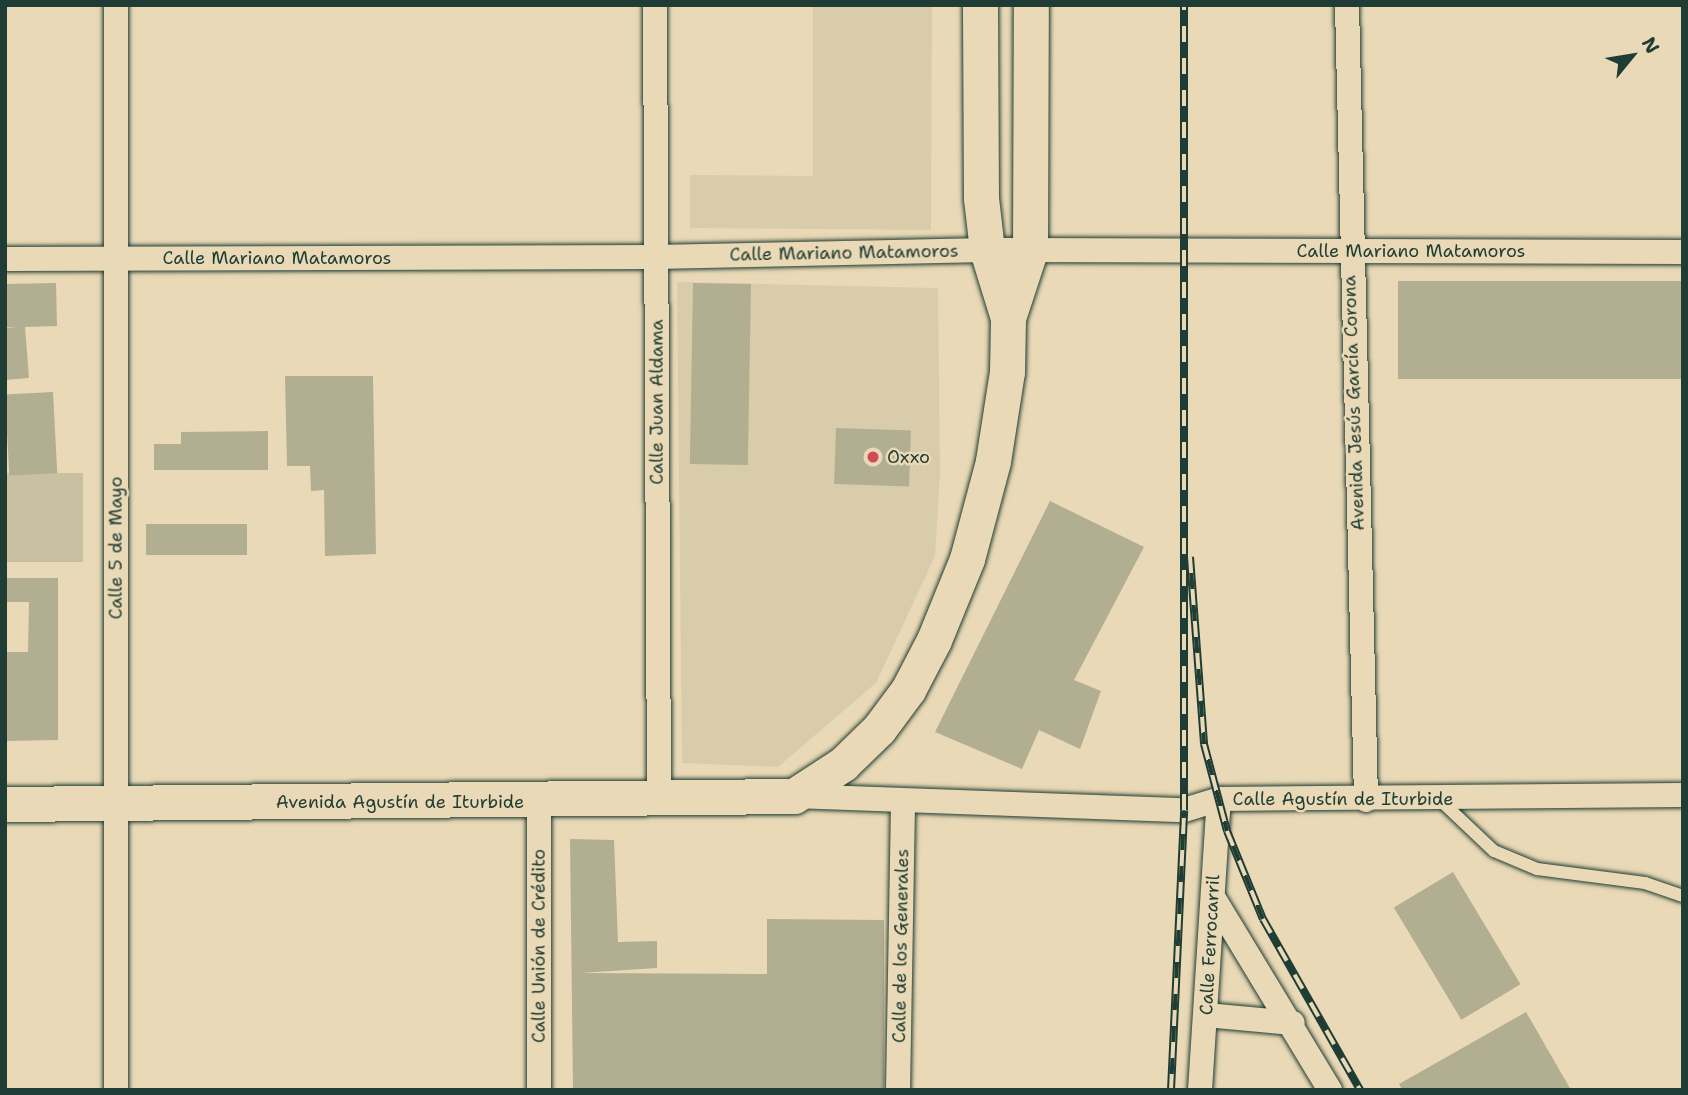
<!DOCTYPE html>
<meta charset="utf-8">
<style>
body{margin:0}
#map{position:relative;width:1688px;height:1095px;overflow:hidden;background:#ead9b6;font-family:"Shantell Sans",sans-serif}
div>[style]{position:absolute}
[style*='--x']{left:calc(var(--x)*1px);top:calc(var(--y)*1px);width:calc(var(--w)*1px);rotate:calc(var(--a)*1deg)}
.built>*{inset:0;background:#d9ccab}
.green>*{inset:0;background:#c9c0a1;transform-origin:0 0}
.building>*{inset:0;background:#b2ae92;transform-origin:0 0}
.roads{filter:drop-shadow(0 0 2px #1f3d34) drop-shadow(0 0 2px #1f3d34)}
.lane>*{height:12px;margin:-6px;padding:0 6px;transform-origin:6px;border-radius:6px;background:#ead9b6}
.street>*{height:24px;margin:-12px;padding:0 12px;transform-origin:12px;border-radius:12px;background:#ead9b6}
.secondary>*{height:35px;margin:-17.5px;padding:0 17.5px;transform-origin:17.5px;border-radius:17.5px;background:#ead9b6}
.rail>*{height:8px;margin-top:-4px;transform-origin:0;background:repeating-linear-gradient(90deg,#ead9b6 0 16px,#1f3d34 0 32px);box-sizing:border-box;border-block:2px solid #1f3d34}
.dots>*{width:19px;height:19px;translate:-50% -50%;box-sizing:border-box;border:4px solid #ead9b6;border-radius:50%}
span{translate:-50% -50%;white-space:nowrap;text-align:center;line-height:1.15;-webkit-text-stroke:5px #ead9b6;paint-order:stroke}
.street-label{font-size:18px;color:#1f3d34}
.poi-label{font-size:18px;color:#1f3d34}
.left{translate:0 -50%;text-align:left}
.frame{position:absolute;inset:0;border:7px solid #1f3d34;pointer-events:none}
.north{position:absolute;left:1597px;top:21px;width:70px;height:70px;-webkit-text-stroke:5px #ead9b6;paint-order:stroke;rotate:60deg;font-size:19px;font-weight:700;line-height:28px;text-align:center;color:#1f3d34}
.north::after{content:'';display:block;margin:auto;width:24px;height:32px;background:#1f3d34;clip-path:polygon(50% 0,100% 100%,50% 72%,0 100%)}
</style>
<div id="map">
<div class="built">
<div style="clip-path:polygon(813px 5px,932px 5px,931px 230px,690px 228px,690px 175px,813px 176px)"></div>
<div style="clip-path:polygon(677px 282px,938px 288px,940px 473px,935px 556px,876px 683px,778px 767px,682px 763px)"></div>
</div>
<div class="green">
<div style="left:5px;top:473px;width:78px;height:89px"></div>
</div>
<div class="building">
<div style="left:1398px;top:281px;width:285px;height:98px"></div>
<div style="clip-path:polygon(56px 283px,57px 326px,25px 327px,29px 378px,5px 380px,5px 328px,17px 328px,5px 327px,5px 284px)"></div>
<div style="left:693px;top:283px;width:58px;height:181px;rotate:1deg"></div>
<div style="clip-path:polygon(285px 376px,373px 376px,376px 554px,325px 556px,324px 490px,311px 491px,310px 466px,287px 466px)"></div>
<div style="left:53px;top:392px;width:81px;height:48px;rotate:87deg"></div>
<div style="left:836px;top:428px;width:75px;height:56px;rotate:2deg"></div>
<div style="clip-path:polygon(268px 431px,268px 470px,154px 470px,154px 444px,181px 444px,181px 432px)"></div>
<div style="clip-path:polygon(1050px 501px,1144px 547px,1074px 680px,1101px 691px,1080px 749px,1039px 730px,1022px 769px,935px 732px)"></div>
<div style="left:247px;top:524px;width:31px;height:101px;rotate:90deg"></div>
<div style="clip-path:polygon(7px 578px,58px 578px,58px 740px,5px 741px,5px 652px,28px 652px,29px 602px,7px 602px)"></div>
<div style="clip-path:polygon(570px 839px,614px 840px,618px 942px,657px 941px,657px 968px,581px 973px,767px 974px,767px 919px,884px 920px,884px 1090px,573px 1090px)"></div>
<div style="left:1453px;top:872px;width:131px;height:69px;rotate:59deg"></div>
<div style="clip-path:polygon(1526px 1012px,1571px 1090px,1402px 1090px,1399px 1084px)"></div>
</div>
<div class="roads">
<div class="lane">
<div style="--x:1440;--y:800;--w:74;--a:43.4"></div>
<div style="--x:1494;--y:851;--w:47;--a:22.7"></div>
<div style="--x:1537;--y:869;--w:109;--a:7.4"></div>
<div style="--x:1645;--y:883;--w:40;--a:18.9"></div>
</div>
<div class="street">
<div style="--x:116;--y:5;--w:1085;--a:90"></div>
<div style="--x:655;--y:5;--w:795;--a:89.71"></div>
<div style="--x:1347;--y:5;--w:795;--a:88.63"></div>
<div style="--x:5;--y:259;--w:651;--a:-0.18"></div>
<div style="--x:656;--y:257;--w:331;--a:-1.2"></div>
<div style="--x:987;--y:250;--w:696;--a:0.16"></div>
<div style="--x:794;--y:796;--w:390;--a:2.1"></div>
<div style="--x:1184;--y:810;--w:37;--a:-17"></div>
<div style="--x:1219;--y:799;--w:464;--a:-0.5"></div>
<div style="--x:539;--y:802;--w:288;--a:90"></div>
<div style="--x:1213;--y:897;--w:226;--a:58.8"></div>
<div style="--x:1206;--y:1015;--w:87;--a:5.3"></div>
<div style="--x:898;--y:1090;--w:287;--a:-89"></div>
<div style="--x:1200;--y:1090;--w:292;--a:-86.3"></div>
</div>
<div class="secondary">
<div style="--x:1008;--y:318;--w:71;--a:-71.8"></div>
<div style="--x:1030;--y:251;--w:246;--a:-89.8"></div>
<div style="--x:5;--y:804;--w:789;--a:-0.58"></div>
<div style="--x:794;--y:796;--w:59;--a:-33.1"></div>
<div style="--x:843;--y:764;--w:50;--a:-44.2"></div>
<div style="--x:879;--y:729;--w:49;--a:-53.4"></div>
<div style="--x:908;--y:690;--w:56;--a:-62.5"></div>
<div style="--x:934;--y:640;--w:87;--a:-67.8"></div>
<div style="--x:967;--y:559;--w:101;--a:-75.1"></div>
<div style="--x:993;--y:461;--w:90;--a:-81.1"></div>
<div style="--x:1007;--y:372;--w:54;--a:-88.9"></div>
<div style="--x:1008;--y:318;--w:71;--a:-107.2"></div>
<div style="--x:987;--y:250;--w:52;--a:-96.6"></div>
<div style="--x:981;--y:198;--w:193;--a:-90.3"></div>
</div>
</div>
<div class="rail">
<div style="--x:1190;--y:557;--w:188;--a:85.7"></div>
<div style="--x:1204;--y:744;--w:90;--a:75.2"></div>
<div style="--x:1227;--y:831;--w:95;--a:67.8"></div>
<div style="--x:1263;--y:919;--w:197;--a:60.4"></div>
<div style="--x:1171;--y:1090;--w:280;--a:-87.3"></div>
<div style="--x:1184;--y:810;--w:805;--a:-90"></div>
</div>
<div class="dots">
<div style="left:873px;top:457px;background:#d1495b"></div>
</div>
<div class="street-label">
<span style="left:1411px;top:251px">Calle Mariano Matamoros</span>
<span style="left:844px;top:253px;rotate:-1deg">Calle Mariano Matamoros</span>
<span style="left:277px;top:258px">Calle Mariano Matamoros</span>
<span style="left:657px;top:402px;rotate:-90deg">Calle Juan Aldama</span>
<span style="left:1354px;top:403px;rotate:-92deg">Avenida Jesús García Corona</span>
<span style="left:116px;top:548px;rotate:-90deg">Calle 5 de Mayo</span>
<span style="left:1343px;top:799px">Calle Agustín de Iturbide</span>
<span style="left:400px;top:802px">Avenida Agustín de Iturbide</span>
<span style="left:1210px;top:945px;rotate:-87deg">Calle Ferrocarril</span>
<span style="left:539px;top:946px;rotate:-90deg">Calle Unión de Crédito</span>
<span style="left:901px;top:946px;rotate:-89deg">Calle de los Generales</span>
</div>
<div class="poi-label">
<span class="left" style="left:887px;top:457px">Oxxo</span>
</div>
<div class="frame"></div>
<div class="north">N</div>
</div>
